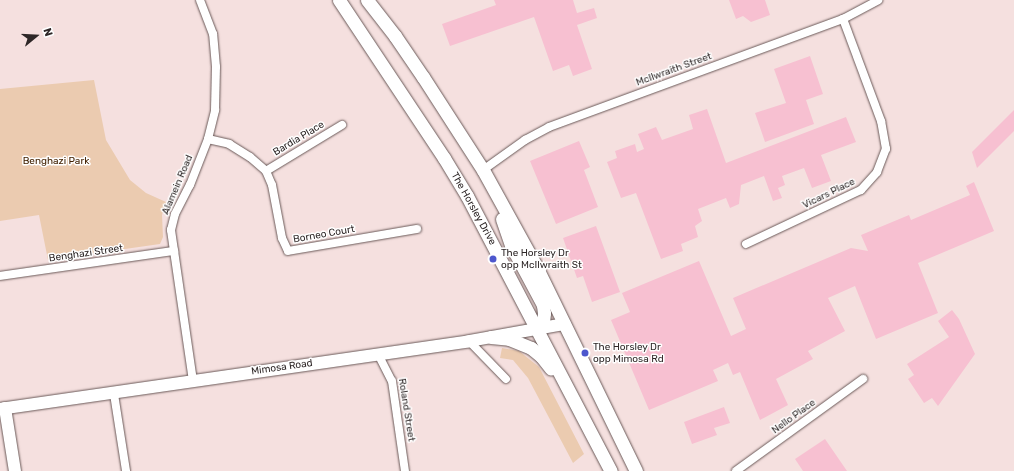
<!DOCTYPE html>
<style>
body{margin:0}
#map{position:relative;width:1014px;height:471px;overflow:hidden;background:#f5e0df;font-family:Rubik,sans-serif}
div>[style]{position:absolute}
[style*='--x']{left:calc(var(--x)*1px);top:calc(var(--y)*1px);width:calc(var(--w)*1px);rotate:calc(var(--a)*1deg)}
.green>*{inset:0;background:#ebcbb0}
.building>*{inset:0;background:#f7c0d1}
.roads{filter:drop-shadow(0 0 1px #6a5958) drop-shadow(0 0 1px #6a5958)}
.street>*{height:8px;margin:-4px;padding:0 4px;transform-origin:4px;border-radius:4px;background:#fff}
.secondary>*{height:12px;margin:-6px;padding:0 6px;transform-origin:6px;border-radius:6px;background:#fff}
.primary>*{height:13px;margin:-6.5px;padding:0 6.5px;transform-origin:6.5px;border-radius:6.5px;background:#fff}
.dots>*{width:11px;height:11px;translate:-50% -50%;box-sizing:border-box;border:2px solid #fff;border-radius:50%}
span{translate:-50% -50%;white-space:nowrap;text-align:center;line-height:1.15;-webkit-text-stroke:3px #fff;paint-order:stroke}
.street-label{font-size:10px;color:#2e2727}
.park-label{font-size:10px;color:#402000}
.poi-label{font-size:10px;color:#2e2727}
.left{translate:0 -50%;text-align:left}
.north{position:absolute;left:16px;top:16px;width:40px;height:40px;-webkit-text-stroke:3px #fff;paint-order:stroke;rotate:72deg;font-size:11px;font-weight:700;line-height:16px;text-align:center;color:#2e2727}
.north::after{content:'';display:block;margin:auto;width:14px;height:18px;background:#2e2727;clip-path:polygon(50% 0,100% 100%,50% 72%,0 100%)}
</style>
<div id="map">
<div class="green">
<div style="clip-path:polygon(94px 80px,106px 140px,130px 180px,146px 193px,166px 202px,162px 215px,163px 237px,160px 244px,48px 260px,39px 215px,0 221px,0 89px)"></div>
<div style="clip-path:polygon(502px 348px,519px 351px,539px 367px,584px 454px,573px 463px,528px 378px,513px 360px,500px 358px)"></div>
</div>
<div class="building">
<div style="clip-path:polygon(494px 0,573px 0,577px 13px,594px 8px,597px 18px,577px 25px,592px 69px,573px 76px,569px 65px,553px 71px,534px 17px,450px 46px,442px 24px,496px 5px)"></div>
<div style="clip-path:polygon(729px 0,765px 0,770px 15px,751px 22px,743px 16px,736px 19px)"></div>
<div style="clip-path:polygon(810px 56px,823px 94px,806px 100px,814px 124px,765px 142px,755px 113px,786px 103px,774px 69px)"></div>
<div style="clip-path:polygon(707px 109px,726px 163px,846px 117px,856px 142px,821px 155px,831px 181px,812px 188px,804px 168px,782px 176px,785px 185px,778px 188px,782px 198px,773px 201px,764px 176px,741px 185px,739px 204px,730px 208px,726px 198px,698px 209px,702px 221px,695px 226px,698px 237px,681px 244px,683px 251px,661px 259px,636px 193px,621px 198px,607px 162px,617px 158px,615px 151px,635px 144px,637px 152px,644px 149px,638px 134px,656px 127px,662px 140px,693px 129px,689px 115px)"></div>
<div style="clip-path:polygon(1014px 110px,1014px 131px,977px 168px,972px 152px)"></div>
<div style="clip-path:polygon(579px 141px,590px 167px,584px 170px,598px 207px,556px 224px,530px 161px)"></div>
<div style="clip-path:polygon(974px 182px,994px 231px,918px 263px,938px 313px,876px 339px,855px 286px,828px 298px,845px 331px,808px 351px,813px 359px,776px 379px,788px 405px,760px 420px,740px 372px,733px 375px,728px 363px,713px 370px,718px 381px,649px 410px,611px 320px,630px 312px,622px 293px,699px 261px,731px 336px,746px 329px,733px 298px,851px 248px,868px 251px,861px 235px,909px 215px,911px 220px,970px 195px,966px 186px)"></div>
<div style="clip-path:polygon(596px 226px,620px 292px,592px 302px,583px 276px,577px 278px,563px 238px)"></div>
<div style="clip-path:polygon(952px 310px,959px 319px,975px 354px,938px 406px,932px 398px,924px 403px,908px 379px,914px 375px,907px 364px,949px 337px,938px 321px)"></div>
<div style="clip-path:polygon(724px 407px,730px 423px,714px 428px,717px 435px,692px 444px,684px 422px)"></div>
<div style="clip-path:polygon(825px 439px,847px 471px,803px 471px,795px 459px)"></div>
</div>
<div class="roads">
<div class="street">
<div style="--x:208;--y:139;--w:22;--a:13"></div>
<div style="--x:229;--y:144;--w:25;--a:32"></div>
<div style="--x:250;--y:157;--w:21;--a:41"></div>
<div style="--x:266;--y:171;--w:15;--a:67"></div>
<div style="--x:272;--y:185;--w:54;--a:79.3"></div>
<div style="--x:282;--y:238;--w:14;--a:65"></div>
<div style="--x:288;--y:251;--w:131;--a:-9.7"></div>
<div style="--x:483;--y:170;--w:52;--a:-35.5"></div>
<div style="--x:525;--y:140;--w:27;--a:-28"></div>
<div style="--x:549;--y:127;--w:313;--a:-20.2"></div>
<div style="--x:843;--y:19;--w:40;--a:-28"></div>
<div style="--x:266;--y:171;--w:89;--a:-31.2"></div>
<div style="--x:746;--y:244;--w:127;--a:-25.2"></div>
<div style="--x:861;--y:190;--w:24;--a:-48"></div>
<div style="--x:877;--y:172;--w:25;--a:-69"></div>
<div style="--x:886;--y:149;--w:28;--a:-100"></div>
<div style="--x:881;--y:121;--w:109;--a:-110.4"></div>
<div style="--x:0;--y:276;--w:176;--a:-8.2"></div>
<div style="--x:469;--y:341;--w:53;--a:45.8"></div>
<div style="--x:378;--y:354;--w:30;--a:63"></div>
<div style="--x:392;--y:381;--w:91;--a:81.8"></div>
<div style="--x:193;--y:381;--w:153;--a:-98.3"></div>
<div style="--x:171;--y:230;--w:16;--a:-76"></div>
<div style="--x:175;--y:214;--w:33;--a:-63"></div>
<div style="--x:190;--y:185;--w:49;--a:-68.6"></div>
<div style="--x:208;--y:139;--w:30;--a:-76"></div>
<div style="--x:215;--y:110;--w:43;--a:-88.7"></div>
<div style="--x:216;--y:67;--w:33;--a:-95"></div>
<div style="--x:213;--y:34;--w:36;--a:-111"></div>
<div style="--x:114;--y:394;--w:78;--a:81.1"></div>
<div style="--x:736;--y:471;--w:157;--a:-35.9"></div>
</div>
<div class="secondary">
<div style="--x:5;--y:408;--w:64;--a:81"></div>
<div style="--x:0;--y:409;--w:474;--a:-8.2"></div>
<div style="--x:469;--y:341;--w:97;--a:-10.1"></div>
</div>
<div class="primary">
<div style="--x:339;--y:0;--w:190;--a:56.4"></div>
<div style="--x:444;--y:158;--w:44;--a:58.8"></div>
<div style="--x:467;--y:196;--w:310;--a:62.4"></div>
<div style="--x:367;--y:0;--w:46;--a:52.1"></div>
<div style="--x:395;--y:36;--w:50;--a:55.7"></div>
<div style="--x:423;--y:77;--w:111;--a:57.2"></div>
<div style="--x:483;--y:170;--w:112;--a:61.1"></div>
<div style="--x:537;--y:268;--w:226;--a:64"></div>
<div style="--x:502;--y:219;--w:28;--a:71"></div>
<div style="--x:511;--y:245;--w:68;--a:61.9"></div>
<div style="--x:543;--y:305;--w:8;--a:83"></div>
<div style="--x:544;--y:313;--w:10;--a:96"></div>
<div style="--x:543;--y:323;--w:9;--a:131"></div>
<div style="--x:491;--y:337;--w:18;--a:6"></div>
<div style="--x:509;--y:339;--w:24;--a:22"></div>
<div style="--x:531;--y:348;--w:13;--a:39"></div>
<div style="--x:541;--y:356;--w:16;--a:52"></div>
</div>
</div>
<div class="dots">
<div style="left:493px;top:259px;background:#4d57cd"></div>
<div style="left:585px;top:353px;background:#4d57cd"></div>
</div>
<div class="street-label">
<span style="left:674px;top:70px;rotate:-20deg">McIlwraith Street</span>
<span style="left:299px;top:139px;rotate:-31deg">Bardia Place</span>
<span style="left:178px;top:185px;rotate:-67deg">Alamein Road</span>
<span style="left:829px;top:194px;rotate:-26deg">Vicars Place</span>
<span style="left:473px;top:209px;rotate:61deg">The Horsley Drive</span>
<span style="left:324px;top:235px;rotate:-10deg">Borneo Court</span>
<span style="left:86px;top:254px;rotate:-8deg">Benghazi Street</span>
<span style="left:282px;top:368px;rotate:-8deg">Mimosa Road</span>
<span style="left:406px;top:410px;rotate:81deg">Roland Street</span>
<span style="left:794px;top:417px;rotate:-36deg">Nello Place</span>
</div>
<div class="park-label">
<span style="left:56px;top:162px">Benghazi Park</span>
</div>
<div class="poi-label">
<span class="left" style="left:501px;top:259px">The Horsley Dr<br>opp McIlwraith St</span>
<span class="left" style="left:593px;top:353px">The Horsley Dr<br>opp Mimosa Rd</span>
</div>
<div class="north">N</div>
</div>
